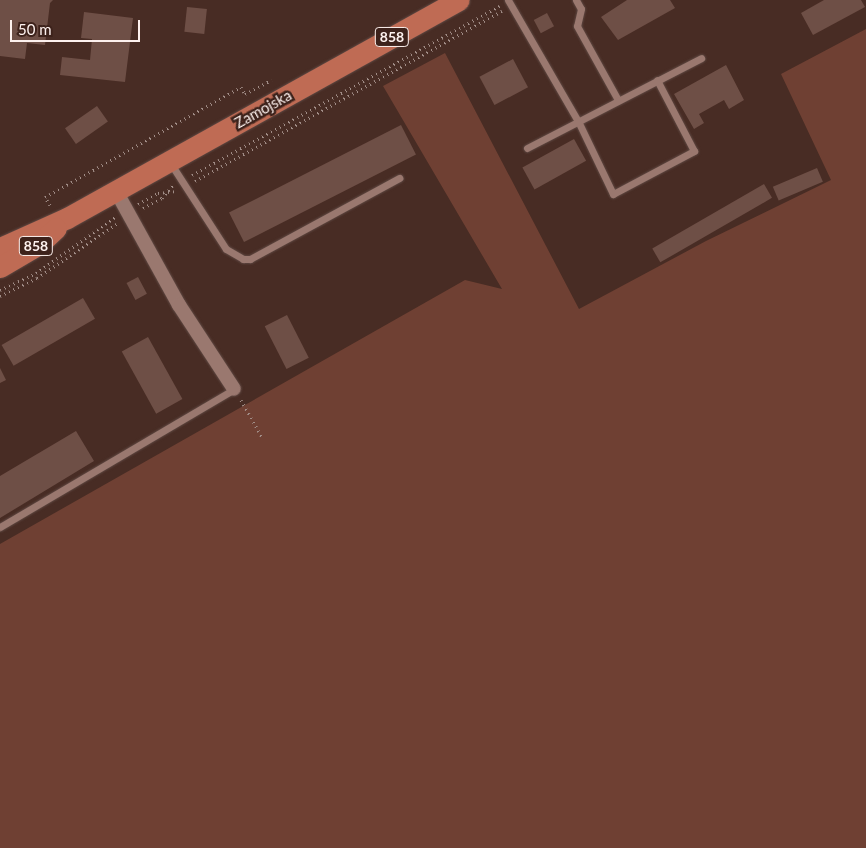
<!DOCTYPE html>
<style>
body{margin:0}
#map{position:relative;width:866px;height:848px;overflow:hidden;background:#482c24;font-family:Lato,sans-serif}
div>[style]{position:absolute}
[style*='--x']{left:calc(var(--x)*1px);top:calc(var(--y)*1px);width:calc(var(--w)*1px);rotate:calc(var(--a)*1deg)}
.green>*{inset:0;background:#6f4033}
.building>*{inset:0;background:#6e4f46;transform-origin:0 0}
.path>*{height:3px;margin-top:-1.5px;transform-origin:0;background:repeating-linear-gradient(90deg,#a18d87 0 1px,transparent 0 5px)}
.roads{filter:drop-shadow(0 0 1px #5f4943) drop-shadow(0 0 1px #5f4943)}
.lane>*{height:7px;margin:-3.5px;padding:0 3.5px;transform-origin:3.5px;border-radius:3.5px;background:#9a786f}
.street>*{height:14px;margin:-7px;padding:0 7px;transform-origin:7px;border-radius:7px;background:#9a786f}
.primary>*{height:21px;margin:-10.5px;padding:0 10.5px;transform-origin:10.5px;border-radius:10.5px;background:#bf6b54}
span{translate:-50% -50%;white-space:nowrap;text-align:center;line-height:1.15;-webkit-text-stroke:5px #3d221b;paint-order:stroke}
.shield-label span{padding:1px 4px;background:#3d221b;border:1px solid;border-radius:4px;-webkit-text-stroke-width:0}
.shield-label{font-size:14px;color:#fdf1ee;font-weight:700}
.street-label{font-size:15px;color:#fdf1ee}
.scale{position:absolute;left:10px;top:20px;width:130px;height:22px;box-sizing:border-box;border:2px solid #fdf1ee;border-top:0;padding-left:6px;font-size:15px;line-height:18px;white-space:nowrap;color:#fdf1ee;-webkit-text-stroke:4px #3d221b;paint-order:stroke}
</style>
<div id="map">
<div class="green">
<div style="clip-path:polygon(866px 29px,866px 848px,0 848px,0 544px,465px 280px,502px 289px,383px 86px,445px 53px,579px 309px,706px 241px,831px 180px,781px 74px)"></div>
</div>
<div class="building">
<div style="clip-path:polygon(0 0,53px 0,50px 3px,45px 45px,27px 43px,25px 59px,0 56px)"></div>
<div style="clip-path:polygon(627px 0,670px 0,675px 8px,618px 40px,601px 17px)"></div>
<div style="clip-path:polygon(824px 0,861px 0,865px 7px,813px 35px,801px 13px)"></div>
<div style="left:187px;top:7px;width:20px;height:25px;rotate:6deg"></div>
<div style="clip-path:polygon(84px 12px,133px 18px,125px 82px,60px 75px,62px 57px,90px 60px,92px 39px,81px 38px)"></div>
<div style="left:547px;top:13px;width:15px;height:15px;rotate:62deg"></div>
<div style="left:513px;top:59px;width:32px;height:38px;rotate:62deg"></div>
<div style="clip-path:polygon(726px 65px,744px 100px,729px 109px,724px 100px,699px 114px,704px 123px,694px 129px,674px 94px)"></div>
<div style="left:97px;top:106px;width:19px;height:39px;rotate:55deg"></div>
<div style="left:401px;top:125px;width:33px;height:193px;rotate:63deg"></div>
<div style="left:574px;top:139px;width:25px;height:59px;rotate:61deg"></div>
<div style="left:817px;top:168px;width:15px;height:48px;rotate:67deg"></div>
<div style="left:764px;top:184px;width:16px;height:129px;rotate:60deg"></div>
<div style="left:138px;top:277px;width:19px;height:13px;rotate:62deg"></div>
<div style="left:83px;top:298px;width:24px;height:94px;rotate:60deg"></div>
<div style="left:287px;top:315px;width:48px;height:25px;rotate:63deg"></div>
<div style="left:148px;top:337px;width:71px;height:30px;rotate:61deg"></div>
<div style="clip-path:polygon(0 368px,6px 380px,0 383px)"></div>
<div style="clip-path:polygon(76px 431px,94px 461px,0 518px,0 476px)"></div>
</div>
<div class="path">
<div style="--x:192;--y:175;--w:351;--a:-28.8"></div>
<div style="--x:195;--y:181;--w:351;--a:-29"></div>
<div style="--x:138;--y:204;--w:23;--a:-29"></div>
<div style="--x:158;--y:193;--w:18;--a:-6"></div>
<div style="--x:50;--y:205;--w:9;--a:-122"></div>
<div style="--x:45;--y:197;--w:225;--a:-29.3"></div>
<div style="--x:241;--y:87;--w:8;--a:60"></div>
<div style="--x:245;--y:94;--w:30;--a:-28"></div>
<div style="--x:143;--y:208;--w:21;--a:-28"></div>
<div style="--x:162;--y:198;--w:17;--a:-50"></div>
<div style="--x:0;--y:290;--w:40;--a:-25"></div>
<div style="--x:36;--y:273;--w:97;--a:-35.3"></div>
<div style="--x:0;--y:296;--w:41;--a:-25.9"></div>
<div style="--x:37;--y:278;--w:98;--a:-34.2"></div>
<div style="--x:241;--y:400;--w:43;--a:60.4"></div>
</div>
<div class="roads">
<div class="lane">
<div style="--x:508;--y:0;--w:140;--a:60"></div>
<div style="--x:578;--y:121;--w:81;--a:64.4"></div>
<div style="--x:613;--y:194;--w:92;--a:-28"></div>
<div style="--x:694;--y:151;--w:80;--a:-117.5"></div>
<div style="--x:576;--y:0;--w:10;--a:61"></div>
<div style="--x:581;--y:9;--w:17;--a:103"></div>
<div style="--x:577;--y:26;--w:85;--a:61"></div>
<div style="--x:527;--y:148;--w:196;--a:-27.3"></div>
<div style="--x:171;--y:164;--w:101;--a:57.1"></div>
<div style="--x:226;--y:249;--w:20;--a:30"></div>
<div style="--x:243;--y:259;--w:7;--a:0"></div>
<div style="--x:250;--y:259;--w:170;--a:-28.5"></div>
<div style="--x:0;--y:527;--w:272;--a:-30.5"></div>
</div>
<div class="street">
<div style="--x:116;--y:191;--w:130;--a:61.1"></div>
<div style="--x:179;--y:305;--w:100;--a:56.8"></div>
</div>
<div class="primary">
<div style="--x:0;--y:248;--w:73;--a:-24.1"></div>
<div style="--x:67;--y:218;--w:448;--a:-29.1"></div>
<div style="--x:0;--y:267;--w:45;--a:-30.5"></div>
<div style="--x:39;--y:244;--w:23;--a:-43"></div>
</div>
</div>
<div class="shield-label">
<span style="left:392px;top:37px">858</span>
<span style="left:36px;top:246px">858</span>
</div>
<div class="street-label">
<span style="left:263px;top:109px;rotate:-29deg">Zamojska</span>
</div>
<div class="scale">50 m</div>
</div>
